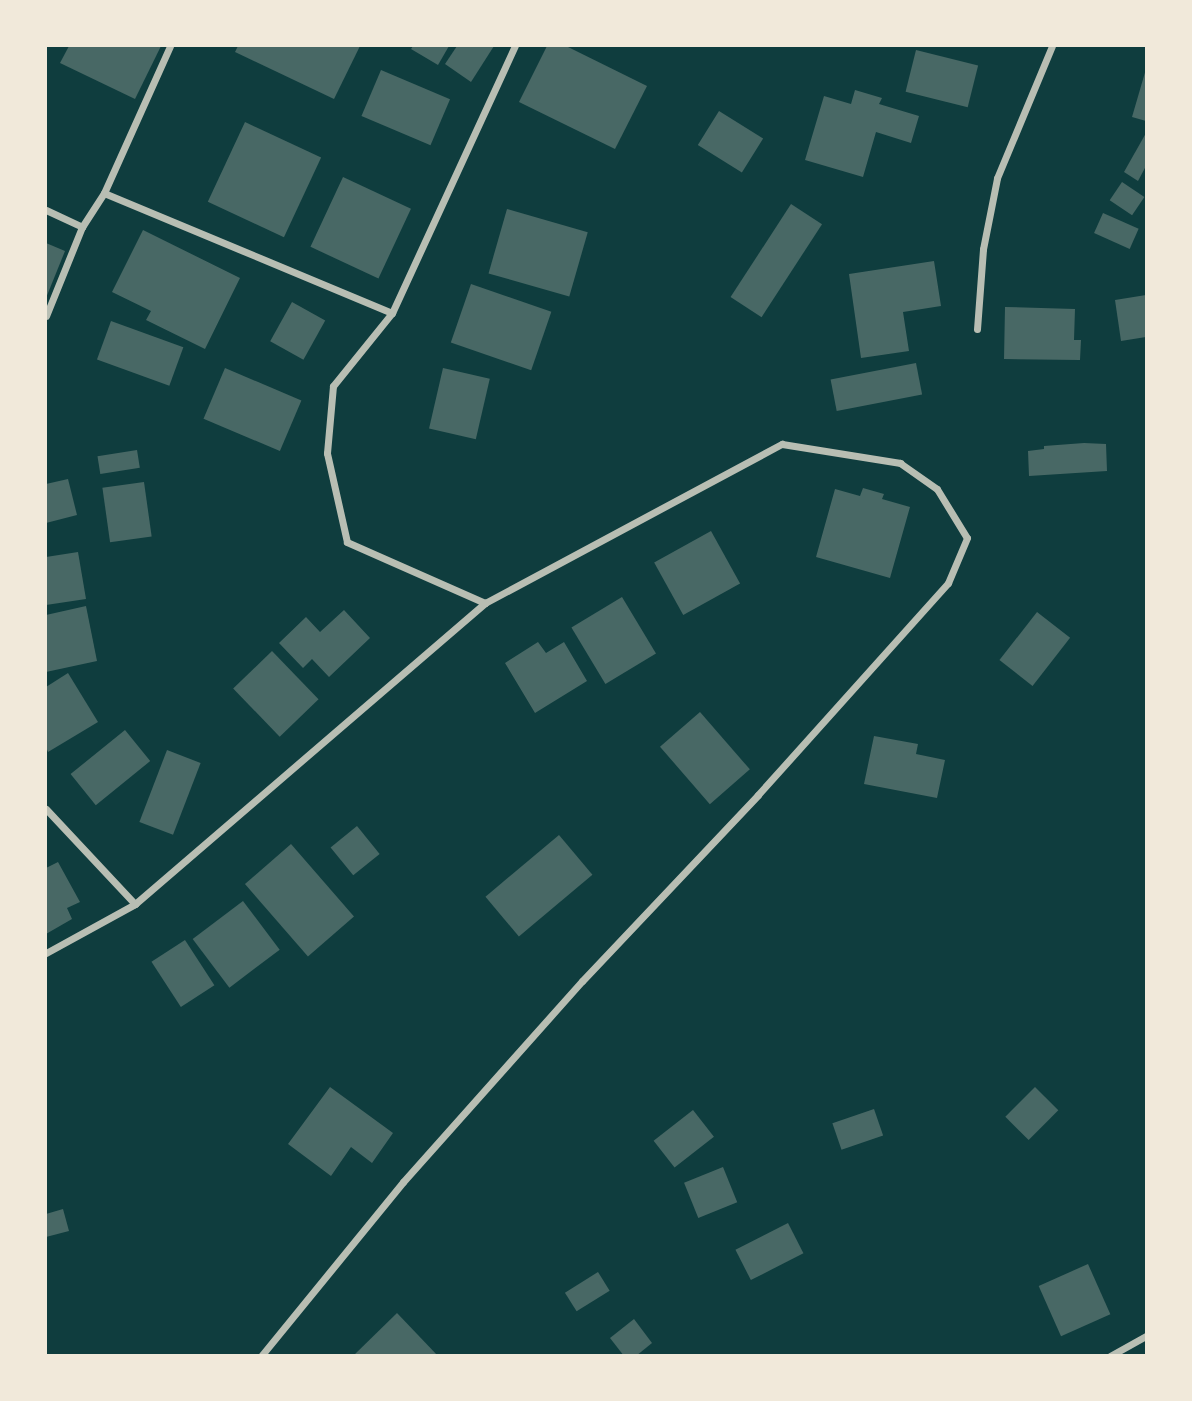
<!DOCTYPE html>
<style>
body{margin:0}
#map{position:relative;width:1192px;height:1401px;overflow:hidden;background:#0f3d3e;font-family:Barlow,sans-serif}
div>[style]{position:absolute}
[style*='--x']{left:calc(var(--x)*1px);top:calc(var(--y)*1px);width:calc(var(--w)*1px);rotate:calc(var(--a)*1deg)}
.building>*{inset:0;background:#486865;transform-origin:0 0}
.minor>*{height:7px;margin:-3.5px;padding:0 3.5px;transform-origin:3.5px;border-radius:3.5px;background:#b8beb3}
span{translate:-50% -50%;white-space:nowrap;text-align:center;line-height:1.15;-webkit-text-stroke:5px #f1e9da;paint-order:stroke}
.frame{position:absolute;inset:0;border:47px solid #f1e9da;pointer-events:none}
</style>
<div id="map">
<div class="building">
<div style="clip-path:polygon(69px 46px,161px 46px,135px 99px,60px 63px)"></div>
<div style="clip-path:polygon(238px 46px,360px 46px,334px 99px,235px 52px)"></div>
<div style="clip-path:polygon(413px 46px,449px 46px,438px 65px,411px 49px)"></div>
<div style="clip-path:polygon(457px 46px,494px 46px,471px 82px,445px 64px)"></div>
<div style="clip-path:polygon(547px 46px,566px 46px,647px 86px,615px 149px,519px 102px)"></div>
<div style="left:916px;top:50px;width:64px;height:43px;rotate:14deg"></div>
<div style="clip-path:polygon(1146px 69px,1146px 121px,1132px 117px)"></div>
<div style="left:381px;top:70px;width:75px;height:50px;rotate:23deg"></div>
<div style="clip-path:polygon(855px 90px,882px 98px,879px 104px,919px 116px,911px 143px,876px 132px,863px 177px,805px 160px,824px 96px,851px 104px)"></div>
<div style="left:719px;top:111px;width:52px;height:40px;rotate:32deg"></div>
<div style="left:245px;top:122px;width:84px;height:88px;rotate:25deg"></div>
<div style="clip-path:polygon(1146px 133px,1146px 166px,1138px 181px,1124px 172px)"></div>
<div style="left:343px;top:177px;width:75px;height:77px;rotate:25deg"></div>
<div style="left:1122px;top:182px;width:27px;height:22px;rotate:34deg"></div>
<div style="left:791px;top:204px;width:37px;height:111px;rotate:33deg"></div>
<div style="left:507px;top:209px;width:84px;height:67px;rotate:16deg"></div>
<div style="left:1103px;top:213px;width:39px;height:22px;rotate:24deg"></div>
<div style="clip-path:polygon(143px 230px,240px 278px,205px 349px,146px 320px,151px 311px,112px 292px)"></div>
<div style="clip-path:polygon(46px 243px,65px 251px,46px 298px)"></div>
<div style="clip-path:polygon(934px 261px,941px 306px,903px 312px,909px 351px,861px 358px,849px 274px)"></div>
<div style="left:471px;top:284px;width:85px;height:62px;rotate:19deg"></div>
<div style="clip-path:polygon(1146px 295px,1146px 337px,1121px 341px,1115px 300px)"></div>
<div style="left:292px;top:302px;width:38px;height:45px;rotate:29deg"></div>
<div style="clip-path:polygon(1005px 307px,1075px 309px,1074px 340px,1081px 340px,1080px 360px,1004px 359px)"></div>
<div style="left:111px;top:321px;width:77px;height:41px;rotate:20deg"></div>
<div style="left:916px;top:363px;width:32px;height:87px;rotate:79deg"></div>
<div style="left:225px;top:368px;width:83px;height:55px;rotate:23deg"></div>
<div style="left:443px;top:368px;width:48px;height:62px;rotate:13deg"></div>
<div style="clip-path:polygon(1084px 443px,1106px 444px,1107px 471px,1029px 476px,1028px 451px,1044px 449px,1044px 446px)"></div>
<div style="left:137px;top:450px;width:18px;height:40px;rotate:81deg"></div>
<div style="clip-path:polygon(68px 479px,77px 515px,46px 523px,46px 484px)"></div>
<div style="left:144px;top:482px;width:55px;height:42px;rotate:82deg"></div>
<div style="clip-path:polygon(863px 488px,884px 494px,882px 499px,910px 507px,890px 578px,816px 557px,835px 489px,860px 496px)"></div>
<div style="left:711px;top:531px;width:60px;height:65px;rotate:61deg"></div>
<div style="clip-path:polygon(78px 552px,86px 599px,46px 605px,46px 557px)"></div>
<div style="left:622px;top:597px;width:66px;height:59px;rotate:59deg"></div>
<div style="clip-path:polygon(86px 606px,97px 661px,46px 672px,46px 615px)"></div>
<div style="clip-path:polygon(344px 610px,370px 638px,329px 677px,312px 659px,303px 668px,279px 643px,306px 617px,320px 632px)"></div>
<div style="left:1037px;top:612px;width:42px;height:61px;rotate:38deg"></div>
<div style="clip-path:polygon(538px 642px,546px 653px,564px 642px,587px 681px,535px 713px,505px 663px)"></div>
<div style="left:272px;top:651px;width:67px;height:54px;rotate:46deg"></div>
<div style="clip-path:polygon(68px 673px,98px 722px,48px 752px,46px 747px,46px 687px)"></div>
<div style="left:700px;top:712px;width:76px;height:53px;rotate:49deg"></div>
<div style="left:125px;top:730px;width:40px;height:70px;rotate:51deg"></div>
<div style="clip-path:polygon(874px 736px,918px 744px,916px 754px,945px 760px,937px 798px,864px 784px)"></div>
<div style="left:167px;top:750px;width:36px;height:77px;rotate:21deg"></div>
<div style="left:357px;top:826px;width:36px;height:34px;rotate:51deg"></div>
<div style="left:559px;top:835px;width:52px;height:96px;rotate:50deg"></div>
<div style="left:291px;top:844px;width:96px;height:61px;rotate:49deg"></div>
<div style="clip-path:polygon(58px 862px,80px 902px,67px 908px,72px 919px,46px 934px,46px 868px)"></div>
<div style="left:243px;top:901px;width:61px;height:63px;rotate:53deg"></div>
<div style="left:185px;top:940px;width:54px;height:40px;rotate:57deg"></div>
<div style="clip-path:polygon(330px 1087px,393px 1133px,372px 1163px,351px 1147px,331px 1176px,288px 1144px)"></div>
<div style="left:1035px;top:1087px;width:33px;height:42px;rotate:45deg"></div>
<div style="left:874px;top:1109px;width:28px;height:44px;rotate:71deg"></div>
<div style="left:693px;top:1110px;width:34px;height:50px;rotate:52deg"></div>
<div style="left:723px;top:1167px;width:38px;height:42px;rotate:68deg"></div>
<div style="clip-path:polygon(63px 1209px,69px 1231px,46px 1237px,46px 1214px)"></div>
<div style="left:788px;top:1223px;width:34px;height:59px;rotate:63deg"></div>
<div style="left:1088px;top:1264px;width:55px;height:54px;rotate:66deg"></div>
<div style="left:598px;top:1272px;width:22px;height:39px;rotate:58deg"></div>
<div style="clip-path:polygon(397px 1313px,438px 1356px,353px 1356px)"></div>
<div style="clip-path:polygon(634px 1319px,652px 1343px,636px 1356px,624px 1356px,610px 1338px)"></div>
</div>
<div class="minor">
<div style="--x:104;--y:193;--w:312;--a:22.6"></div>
<div style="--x:46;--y:210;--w:40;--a:25"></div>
<div style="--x:46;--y:316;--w:96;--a:-68"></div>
<div style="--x:82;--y:227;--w:40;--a:-57.1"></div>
<div style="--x:104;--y:193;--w:161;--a:-65.8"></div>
<div style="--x:977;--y:329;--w:80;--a:-85.7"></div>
<div style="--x:983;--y:249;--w:72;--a:-78.8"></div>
<div style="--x:997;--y:178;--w:143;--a:-67.4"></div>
<div style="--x:485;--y:603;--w:151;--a:-156.2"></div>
<div style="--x:347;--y:542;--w:91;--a:-102.7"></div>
<div style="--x:327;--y:453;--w:67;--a:-84.9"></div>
<div style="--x:333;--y:386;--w:94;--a:-51.1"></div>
<div style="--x:392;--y:313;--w:294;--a:-65.3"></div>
<div style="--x:46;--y:809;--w:130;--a:46.9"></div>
<div style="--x:46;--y:953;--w:102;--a:-28.8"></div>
<div style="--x:135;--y:904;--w:462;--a:-40.7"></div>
<div style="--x:485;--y:603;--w:337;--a:-28.2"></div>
<div style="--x:782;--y:444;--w:120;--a:9.1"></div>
<div style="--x:900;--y:463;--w:45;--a:35.1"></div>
<div style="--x:937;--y:489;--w:57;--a:58.5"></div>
<div style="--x:967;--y:538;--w:49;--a:112.9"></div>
<div style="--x:948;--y:583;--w:285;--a:131.9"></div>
<div style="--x:758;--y:795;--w:256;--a:133.4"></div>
<div style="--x:582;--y:981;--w:269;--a:131.7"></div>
<div style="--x:403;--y:1182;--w:225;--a:129.2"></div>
<div style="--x:1110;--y:1356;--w:41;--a:-29.1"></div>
</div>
<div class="frame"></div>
</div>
